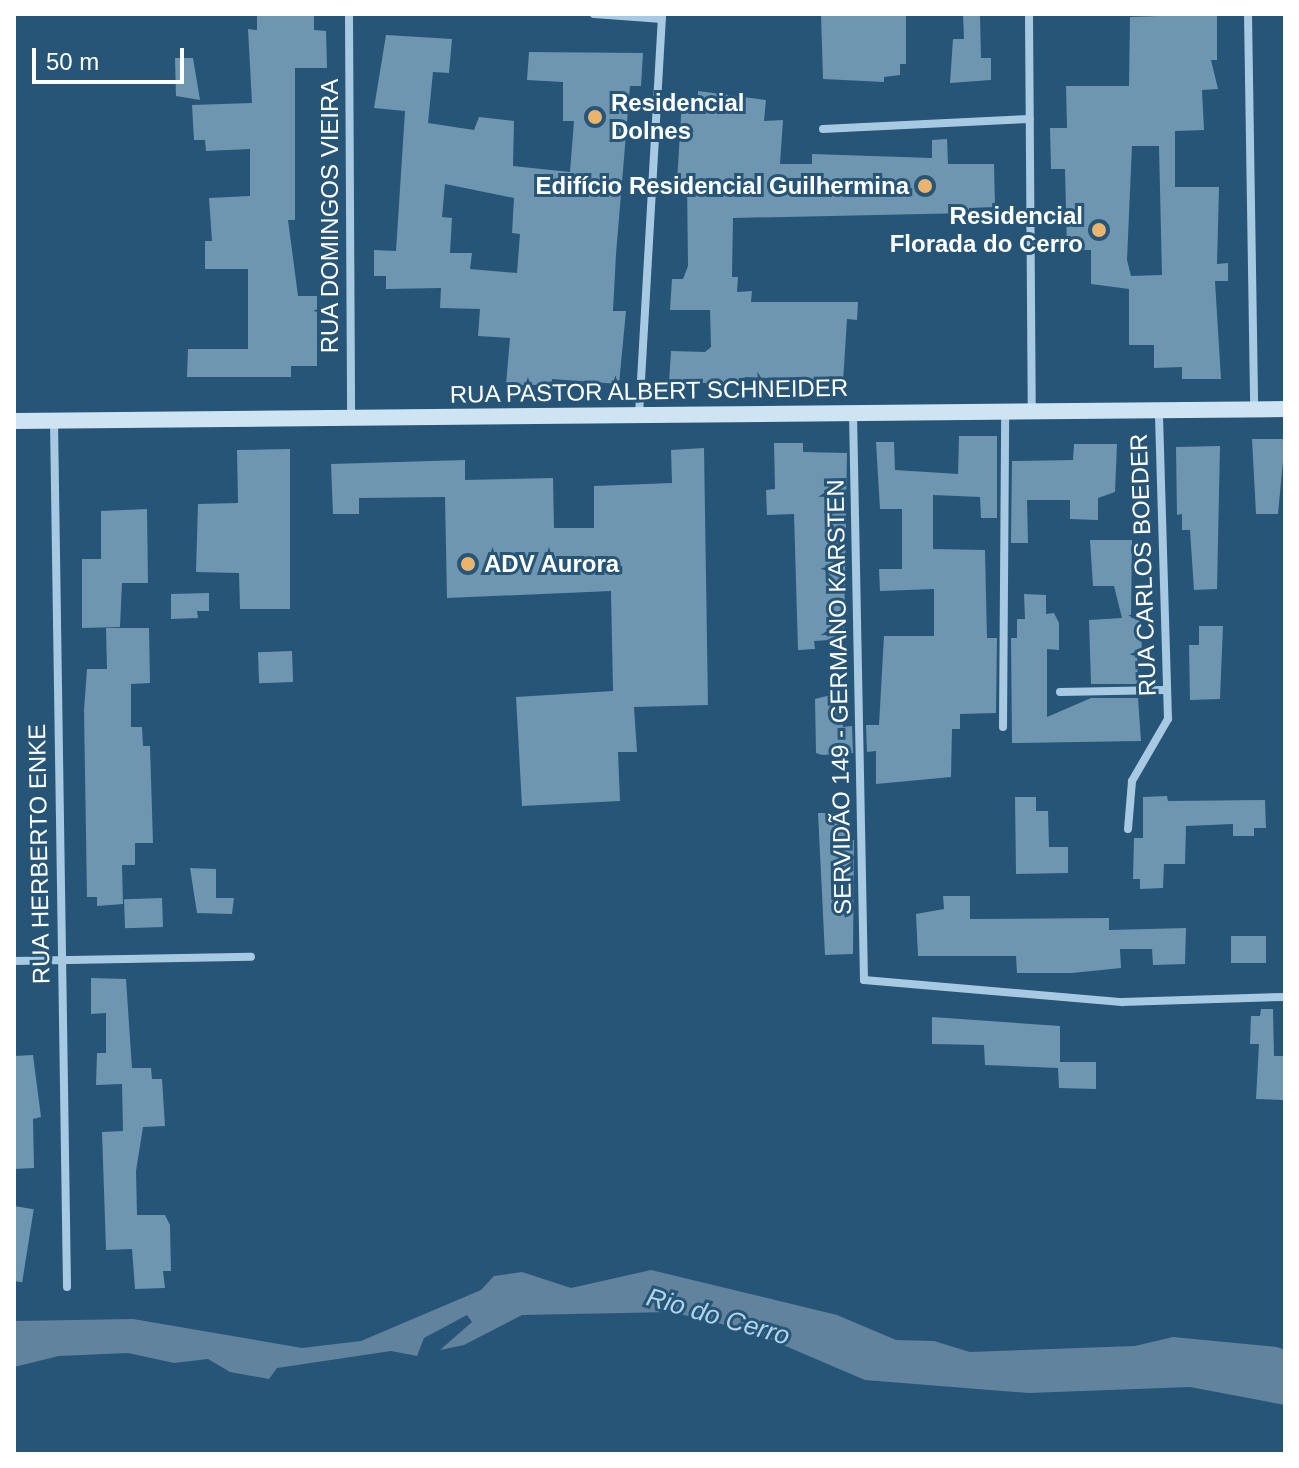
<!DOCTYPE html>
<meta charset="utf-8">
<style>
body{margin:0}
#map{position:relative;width:1299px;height:1468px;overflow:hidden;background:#265577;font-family:Arial,sans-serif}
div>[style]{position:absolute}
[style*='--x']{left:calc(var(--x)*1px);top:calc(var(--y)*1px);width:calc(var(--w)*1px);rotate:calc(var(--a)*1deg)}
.water>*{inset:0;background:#61839d}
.building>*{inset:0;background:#6e96b1;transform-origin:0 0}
.minor>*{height:8px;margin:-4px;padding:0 4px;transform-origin:4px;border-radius:4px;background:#a7cae2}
.secondary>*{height:16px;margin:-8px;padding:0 8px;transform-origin:8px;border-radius:8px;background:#cfe4f3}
.dots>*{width:22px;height:22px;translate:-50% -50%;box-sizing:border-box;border:4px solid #265577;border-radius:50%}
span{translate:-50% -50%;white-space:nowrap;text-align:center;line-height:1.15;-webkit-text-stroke:6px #265577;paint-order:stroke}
.poi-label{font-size:24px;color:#fff;font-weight:700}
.left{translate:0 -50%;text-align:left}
.right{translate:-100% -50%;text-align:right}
.street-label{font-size:24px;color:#fff}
.water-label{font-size:26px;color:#b2d4eb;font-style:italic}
.frame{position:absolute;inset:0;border:16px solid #fff;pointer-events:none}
.scale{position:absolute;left:32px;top:48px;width:152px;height:36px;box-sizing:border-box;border:4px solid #fff;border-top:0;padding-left:10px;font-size:24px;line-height:28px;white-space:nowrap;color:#fff;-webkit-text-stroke:6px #265577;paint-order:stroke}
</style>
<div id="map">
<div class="water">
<div style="clip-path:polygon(651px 1270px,837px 1315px,896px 1340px,934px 1341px,970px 1352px,1135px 1346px,1173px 1337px,1277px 1347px,1285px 1350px,1285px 1405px,1190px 1387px,1029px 1393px,865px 1380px,750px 1331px,672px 1312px,522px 1315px,464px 1345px,440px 1350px,472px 1322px,467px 1315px,424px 1338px,417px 1356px,391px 1351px,277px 1368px,269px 1379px,230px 1372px,208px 1359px,174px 1363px,128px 1353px,59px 1356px,14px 1367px,14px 1321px,133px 1319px,302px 1348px,361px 1341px,481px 1290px,494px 1276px,522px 1272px,571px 1288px)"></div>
</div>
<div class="building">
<div style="clip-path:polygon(257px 14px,314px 14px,314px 30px,326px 31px,327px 68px,295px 68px,295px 220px,288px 220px,298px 296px,317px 296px,317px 366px,291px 366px,291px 377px,187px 377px,188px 349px,248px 349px,248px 269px,205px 269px,205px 241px,212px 241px,209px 198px,250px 196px,250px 149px,206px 151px,205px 140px,194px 140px,192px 105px,252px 103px,248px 29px,257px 30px)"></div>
<div style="clip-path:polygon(821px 14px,906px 14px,906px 64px,900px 64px,900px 75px,884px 77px,884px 82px,823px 79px)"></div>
<div style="clip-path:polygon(963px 14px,980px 14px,981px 58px,991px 58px,991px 80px,950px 83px,953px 39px,964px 39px)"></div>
<div style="clip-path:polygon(evenodd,1217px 14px,1217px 60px,1211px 60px,1218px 89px,1202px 90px,1204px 130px,1175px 131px,1175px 187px,1219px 187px,1217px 264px,1228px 263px,1228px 281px,1215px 281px,1221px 379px,1182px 379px,1182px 367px,1154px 368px,1154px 345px,1129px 345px,1129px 289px,1091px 284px,1091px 250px,1067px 250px,1065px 169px,1051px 169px,1050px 128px,1067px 128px,1066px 86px,1129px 86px,1130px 17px,1217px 14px,1132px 146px,1159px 146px,1162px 275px,1131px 276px,1127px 260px,1132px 146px)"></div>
<div style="clip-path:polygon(evenodd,386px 35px,452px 39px,449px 73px,433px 72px,428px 123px,474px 130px,479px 117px,514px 121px,513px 166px,570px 172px,574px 121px,563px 121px,563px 82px,527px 80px,529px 52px,643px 53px,641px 86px,630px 86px,616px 254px,613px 311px,626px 311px,619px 384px,552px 379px,552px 385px,506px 385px,510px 338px,478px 336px,480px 309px,440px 308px,441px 288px,386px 289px,386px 276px,374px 276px,374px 250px,396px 251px,405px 111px,374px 108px,386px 35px,445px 184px,514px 198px,512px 233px,520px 234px,517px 273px,470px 269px,472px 253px,450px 253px,452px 218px,442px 217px,445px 184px)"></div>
<div style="clip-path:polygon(175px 58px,193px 58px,200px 100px,176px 96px)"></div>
<div style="clip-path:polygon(698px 91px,766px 100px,764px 121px,783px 120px,780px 164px,812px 164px,812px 154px,932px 158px,932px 140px,947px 139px,948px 164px,994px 164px,995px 207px,969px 208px,969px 213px,733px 218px,732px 277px,738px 277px,737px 292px,752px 291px,751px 302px,858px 302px,857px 320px,847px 319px,843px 382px,745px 377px,744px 384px,669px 382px,671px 351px,705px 352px,711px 347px,710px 310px,670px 310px,672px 279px,683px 279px,688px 266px,687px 181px,677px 181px,682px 101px,698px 103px)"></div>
<div style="clip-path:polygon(959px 436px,997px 436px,997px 518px,981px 518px,980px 497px,933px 495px,933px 549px,985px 550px,987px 638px,997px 638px,996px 713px,960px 714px,960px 729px,952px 729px,951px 777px,876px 784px,876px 751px,867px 752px,866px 725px,879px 725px,884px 636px,934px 636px,934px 589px,880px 591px,879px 569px,902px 569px,902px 509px,880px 509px,876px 442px,894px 442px,895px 470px,958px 474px)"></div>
<div style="clip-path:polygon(1252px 439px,1285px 439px,1278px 514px,1256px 514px)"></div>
<div style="clip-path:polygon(774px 443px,803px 443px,803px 452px,847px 453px,844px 639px,814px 641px,815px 649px,798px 650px,794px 514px,767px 515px,766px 490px,775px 489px)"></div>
<div style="clip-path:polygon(1074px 444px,1117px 444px,1115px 492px,1098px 498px,1098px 520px,1070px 519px,1070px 500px,1027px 500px,1028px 543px,1011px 543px,1012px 461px,1073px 460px)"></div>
<div style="clip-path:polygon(1220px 446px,1217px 589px,1194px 590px,1190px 530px,1182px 530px,1182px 514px,1177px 515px,1176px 447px)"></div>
<div style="clip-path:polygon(704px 448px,708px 705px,634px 707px,637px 752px,618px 752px,620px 801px,522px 806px,516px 697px,613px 691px,611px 591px,447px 598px,445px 497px,359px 498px,359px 514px,333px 514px,331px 464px,465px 460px,465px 480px,553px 478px,554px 528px,594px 528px,594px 486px,672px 483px,671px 450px)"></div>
<div style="clip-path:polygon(290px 449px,290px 609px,240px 609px,239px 573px,196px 572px,198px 504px,238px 503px,237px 450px)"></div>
<div style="clip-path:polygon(147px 509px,148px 583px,122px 583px,120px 627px,82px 628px,82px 559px,101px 559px,101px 511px)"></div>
<div style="clip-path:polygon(1090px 540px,1132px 540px,1131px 618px,1140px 617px,1142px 650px,1137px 651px,1138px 684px,1091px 684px,1089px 620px,1122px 618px,1114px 586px,1093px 586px)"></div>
<div style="clip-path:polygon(209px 593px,209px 611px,197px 611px,198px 618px,171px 619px,171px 594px)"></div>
<div style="clip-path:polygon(1024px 594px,1046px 595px,1046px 614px,1054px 613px,1059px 623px,1059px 650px,1047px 649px,1047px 717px,1091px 698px,1138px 698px,1141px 741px,1012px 743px,1011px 638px,1017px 638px,1017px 619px,1025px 619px)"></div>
<div style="clip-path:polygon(1199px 626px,1223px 626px,1220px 699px,1190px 700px,1189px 645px,1199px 645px)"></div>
<div style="clip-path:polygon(106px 628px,149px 628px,150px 683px,131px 684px,131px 727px,142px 727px,143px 746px,150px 746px,153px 843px,135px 843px,135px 865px,122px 865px,123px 904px,97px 906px,97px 897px,87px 897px,84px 710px,87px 669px,107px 669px)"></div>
<div style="left:292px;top:651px;width:31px;height:34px;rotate:88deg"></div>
<div style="clip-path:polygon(839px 693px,843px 727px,852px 726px,853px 753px,822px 755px,816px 753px,815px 699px)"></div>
<div style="clip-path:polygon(1167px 796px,1168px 801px,1265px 800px,1266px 828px,1254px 828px,1254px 836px,1233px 836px,1233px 824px,1186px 826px,1185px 864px,1164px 864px,1163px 888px,1140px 889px,1140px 879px,1133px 879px,1134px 838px,1143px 838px,1143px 797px)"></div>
<div style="clip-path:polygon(1015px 797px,1036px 797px,1036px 811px,1048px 811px,1049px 847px,1068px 847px,1068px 873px,1016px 874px)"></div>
<div style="clip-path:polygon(818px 813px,846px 813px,847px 840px,854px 840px,853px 954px,825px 955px)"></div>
<div style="clip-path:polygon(190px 868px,216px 869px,216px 898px,234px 898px,232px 914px,197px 913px)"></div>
<div style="clip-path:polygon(943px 896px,970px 896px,970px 919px,1109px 918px,1109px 930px,1186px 928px,1185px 964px,1153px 965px,1152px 949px,1120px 949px,1121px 968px,1072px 973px,1017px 973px,1016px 956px,918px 956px,916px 914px,944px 909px)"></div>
<div style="left:162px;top:898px;width:29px;height:38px;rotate:88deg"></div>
<div style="left:1231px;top:936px;width:35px;height:27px"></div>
<div style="clip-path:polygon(91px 978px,126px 979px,132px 1068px,151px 1068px,152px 1079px,162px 1079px,165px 1126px,143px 1127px,136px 1171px,137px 1215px,165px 1215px,170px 1225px,171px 1271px,163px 1271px,165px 1288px,135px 1289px,132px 1249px,106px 1250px,102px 1132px,123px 1131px,122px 1084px,96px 1085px,97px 1053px,106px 1053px,106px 1013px,91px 1014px)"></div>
<div style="clip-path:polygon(1261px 1009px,1273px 1009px,1274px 1056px,1285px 1056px,1283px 1100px,1256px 1099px,1259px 1044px,1250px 1044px,1251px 1016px,1260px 1016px)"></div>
<div style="clip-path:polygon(932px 1017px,1060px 1026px,1060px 1062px,1096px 1062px,1096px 1089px,1059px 1088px,1058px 1068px,985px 1065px,984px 1045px,932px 1044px)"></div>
<div style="clip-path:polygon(33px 1055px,41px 1117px,33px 1119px,34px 1168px,14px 1169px,14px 1056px)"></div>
<div style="left:14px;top:1206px;width:20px;height:74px;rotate:9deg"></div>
</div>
<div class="minor">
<div style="--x:349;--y:14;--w:403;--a:89.7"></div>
<div style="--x:594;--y:14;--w:68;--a:4.2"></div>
<div style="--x:1029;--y:14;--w:397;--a:89.6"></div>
<div style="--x:1248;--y:14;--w:395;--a:89.1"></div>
<div style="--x:823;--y:129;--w:207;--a:-2.8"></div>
<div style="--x:853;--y:413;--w:567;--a:88.89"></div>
<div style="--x:864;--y:980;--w:259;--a:4.9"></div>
<div style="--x:1122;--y:1002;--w:163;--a:-1.8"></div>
<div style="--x:639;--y:415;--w:402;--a:-86.7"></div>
<div style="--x:54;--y:421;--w:866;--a:89.14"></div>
<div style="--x:1060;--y:692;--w:106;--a:-1.1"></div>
<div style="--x:1003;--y:727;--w:315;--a:-89.6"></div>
<div style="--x:1128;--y:829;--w:48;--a:-85.2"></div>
<div style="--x:1132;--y:781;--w:72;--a:-59.9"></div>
<div style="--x:1168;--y:719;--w:309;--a:-91.7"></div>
<div style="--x:14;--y:961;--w:237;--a:-1"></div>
</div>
<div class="secondary">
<div style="--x:14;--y:421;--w:1271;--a:-0.54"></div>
</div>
<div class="dots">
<div style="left:595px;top:117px;background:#ebb46c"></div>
<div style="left:925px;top:186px;background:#ebb46c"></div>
<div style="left:1099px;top:230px;background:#ebb46c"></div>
<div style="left:468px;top:564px;background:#ebb46c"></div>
</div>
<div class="poi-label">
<span class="left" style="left:611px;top:117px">Residencial<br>Dolnes</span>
<span class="right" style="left:909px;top:186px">Edifício Residencial Guilhermina</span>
<span class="right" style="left:1083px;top:230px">Residencial<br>Florada do Cerro</span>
<span class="left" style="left:484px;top:564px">ADV Aurora</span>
</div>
<div class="street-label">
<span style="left:330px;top:216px;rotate:-90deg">RUA DOMINGOS VIEIRA</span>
<span style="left:649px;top:391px;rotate:-1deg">RUA PASTOR ALBERT SCHNEIDER</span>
<span style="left:1143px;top:565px;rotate:-92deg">RUA CARLOS BOEDER</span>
<span style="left:839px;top:697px;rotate:-91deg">SERVIDÃO 149 - GERMANO KARSTEN</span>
<span style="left:39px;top:854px;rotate:-91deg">RUA HERBERTO ENKE</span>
</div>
<div class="water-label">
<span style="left:718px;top:1317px;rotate:16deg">Rio do Cerro</span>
</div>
<div class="frame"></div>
<div class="scale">50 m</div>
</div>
